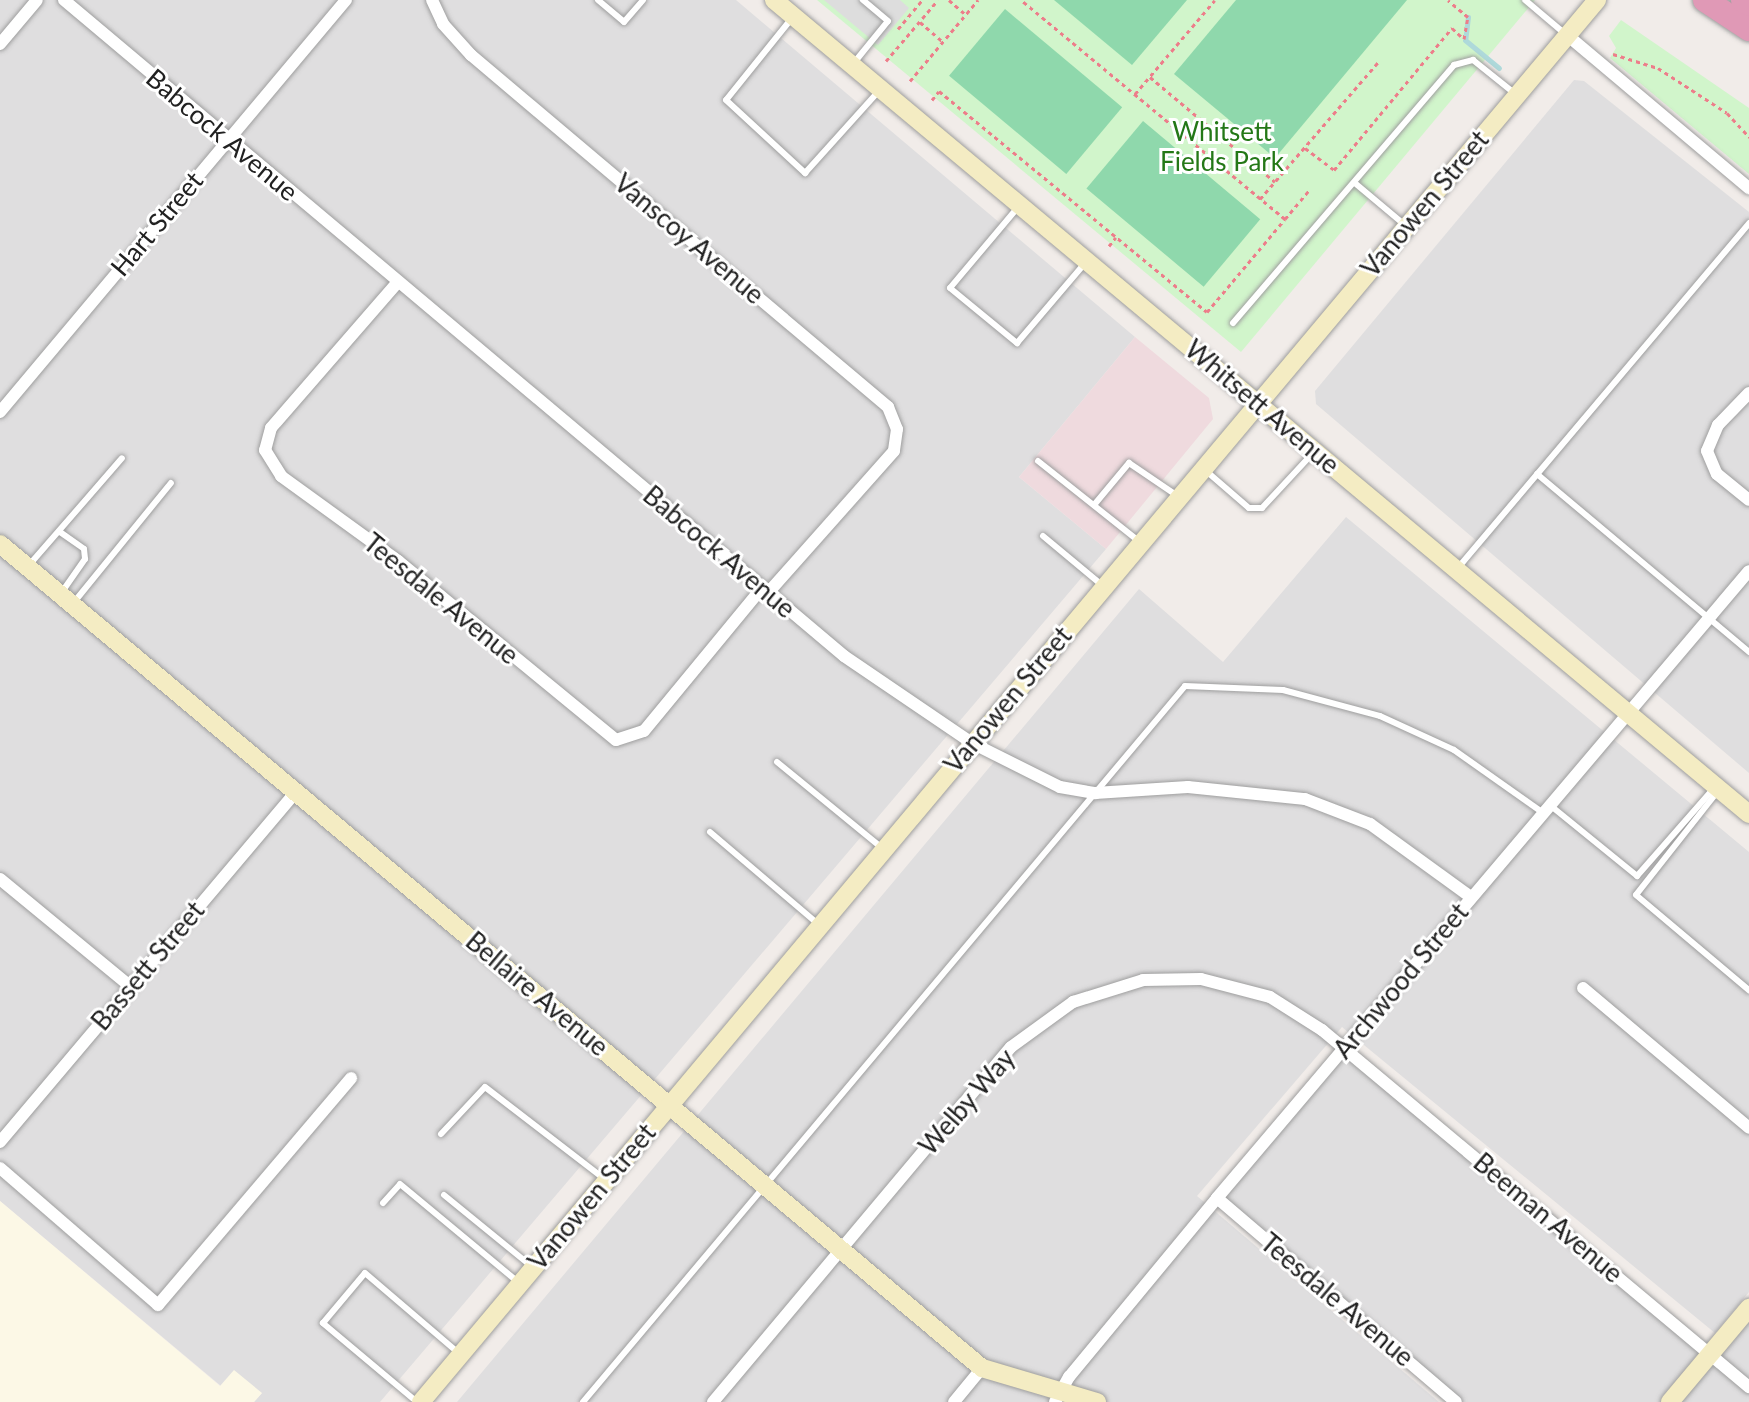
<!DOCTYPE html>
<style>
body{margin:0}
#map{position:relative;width:1749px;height:1402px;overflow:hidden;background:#f1ece9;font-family:Lato,sans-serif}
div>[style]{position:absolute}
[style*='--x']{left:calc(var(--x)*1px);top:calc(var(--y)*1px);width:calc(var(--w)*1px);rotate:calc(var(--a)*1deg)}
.residential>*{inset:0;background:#dfdedf}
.commercial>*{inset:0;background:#efdade}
.education>*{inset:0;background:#fcf8e6}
.park>*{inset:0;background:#d1f5cb}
.pitch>*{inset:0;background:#8fd8ac;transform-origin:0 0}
.parking>*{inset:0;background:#ddd}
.stream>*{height:5px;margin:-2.5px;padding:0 2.5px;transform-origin:2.5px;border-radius:2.5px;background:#aed9da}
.path>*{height:3px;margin-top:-1.5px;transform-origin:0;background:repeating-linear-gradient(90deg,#ed7d8a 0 4px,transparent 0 8px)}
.roads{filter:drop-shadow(0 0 2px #9e9e9e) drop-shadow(0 0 2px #9e9e9e)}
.lane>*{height:6px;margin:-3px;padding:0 3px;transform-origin:3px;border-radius:3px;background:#fff}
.street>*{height:12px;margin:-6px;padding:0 6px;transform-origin:6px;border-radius:6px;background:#fff}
.secondary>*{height:18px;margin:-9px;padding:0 9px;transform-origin:9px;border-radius:9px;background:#f4ecc3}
.highway>*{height:24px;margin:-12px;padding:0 12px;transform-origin:12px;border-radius:12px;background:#e099b6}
span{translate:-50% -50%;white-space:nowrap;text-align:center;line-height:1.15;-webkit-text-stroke:6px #fff;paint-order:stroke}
.park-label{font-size:26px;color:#247817}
.street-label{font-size:26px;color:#212121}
</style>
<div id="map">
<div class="residential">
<div style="clip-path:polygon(0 0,736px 0,1135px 337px,1019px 477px,1106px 549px,380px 1402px,254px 1402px,262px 1393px,221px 1386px,0 1201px)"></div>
<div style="clip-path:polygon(1574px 80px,1584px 81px,1749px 212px,1749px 773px,1316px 404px,1315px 391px)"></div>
<div style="clip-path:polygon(1346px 517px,1749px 852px,1749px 1292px,1715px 1333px,1342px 1027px,1197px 1196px,1439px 1402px,457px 1402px,1139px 589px,1223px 662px)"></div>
<div style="clip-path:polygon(1346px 1048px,1710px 1354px,1749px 1308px,1749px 1402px,1456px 1402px,1217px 1198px)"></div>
</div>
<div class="commercial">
<div style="clip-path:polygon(1135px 337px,1209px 398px,1213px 419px,1106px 549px,1019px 477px)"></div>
</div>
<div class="education">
<div style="clip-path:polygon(0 1201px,220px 1386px,234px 1370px,262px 1393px,254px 1402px,0 1402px)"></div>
</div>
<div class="park">
<div style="clip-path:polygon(817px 0,1535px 0,1241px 352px)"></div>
<div style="clip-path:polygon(1621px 20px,1749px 108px,1749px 174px,1610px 58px,1616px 48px,1609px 36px)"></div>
</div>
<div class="pitch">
<div style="clip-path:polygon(1054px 0,1187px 0,1132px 65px)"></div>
<div style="clip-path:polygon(1236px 0,1407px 0,1275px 158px,1174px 74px)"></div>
<div style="left:1005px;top:9px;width:153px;height:87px;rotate:40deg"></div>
<div style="left:1143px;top:121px;width:153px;height:88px;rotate:40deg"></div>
</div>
<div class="parking">
<div style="clip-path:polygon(824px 0,900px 0,909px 8px,878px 45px)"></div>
</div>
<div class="stream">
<div style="--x:1468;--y:17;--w:23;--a:97"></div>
<div style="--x:1465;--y:40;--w:44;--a:39.5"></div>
</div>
<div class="path">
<div style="--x:949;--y:0;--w:23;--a:41"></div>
<div style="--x:920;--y:22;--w:30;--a:41"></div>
<div style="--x:898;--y:29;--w:38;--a:-50"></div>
<div style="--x:1613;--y:54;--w:47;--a:17.3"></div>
<div style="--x:1658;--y:68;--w:82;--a:33.1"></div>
<div style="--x:1727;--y:113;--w:33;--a:47"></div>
<div style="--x:886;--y:61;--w:80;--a:-49.6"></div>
<div style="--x:1150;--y:77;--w:163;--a:40"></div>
<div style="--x:910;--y:81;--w:106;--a:-50"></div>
<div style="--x:1135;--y:94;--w:123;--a:-49.6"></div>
<div style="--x:932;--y:100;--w:11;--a:-52"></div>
<div style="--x:939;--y:91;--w:347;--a:39.5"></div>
<div style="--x:1207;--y:312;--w:121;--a:-50"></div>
<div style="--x:1285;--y:219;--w:343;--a:-140.3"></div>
<div style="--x:1305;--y:148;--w:36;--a:37"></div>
<div style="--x:1334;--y:170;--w:185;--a:-50.3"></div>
<div style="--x:1452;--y:28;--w:16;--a:43"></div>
<div style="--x:1464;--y:39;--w:22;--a:-80"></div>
<div style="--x:1468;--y:17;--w:26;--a:-140"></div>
<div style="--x:1260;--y:199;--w:182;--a:-49.2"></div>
<div style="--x:1285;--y:219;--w:38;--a:-50"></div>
<div style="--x:1109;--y:246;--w:11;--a:-52"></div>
</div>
<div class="roads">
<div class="lane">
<div style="--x:598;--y:0;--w:34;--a:40"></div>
<div style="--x:624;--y:22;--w:29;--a:-49"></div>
<div style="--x:1525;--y:0;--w:51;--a:40.2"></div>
<div style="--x:792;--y:18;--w:105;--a:128.8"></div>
<div style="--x:726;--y:100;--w:108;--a:42.7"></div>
<div style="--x:805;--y:173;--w:109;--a:-48"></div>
<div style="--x:853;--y:64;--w:55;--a:-50.9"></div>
<div style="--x:888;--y:21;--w:33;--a:-140"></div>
<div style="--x:1356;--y:184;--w:65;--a:40"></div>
<div style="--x:1019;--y:206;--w:107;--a:130.1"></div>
<div style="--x:950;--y:288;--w:87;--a:39.4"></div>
<div style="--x:1017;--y:343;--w:106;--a:-49.6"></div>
<div style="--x:1233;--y:323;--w:340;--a:-49.4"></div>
<div style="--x:1454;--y:65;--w:20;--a:-15"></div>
<div style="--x:1473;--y:60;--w:53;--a:38.8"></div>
<div style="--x:1038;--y:461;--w:130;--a:38.5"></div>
<div style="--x:1205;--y:470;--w:58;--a:40.8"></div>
<div style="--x:1249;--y:508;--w:13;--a:0"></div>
<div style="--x:1262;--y:508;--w:74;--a:-47.2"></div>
<div style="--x:1537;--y:474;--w:277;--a:40"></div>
<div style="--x:1094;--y:505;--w:55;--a:-50.2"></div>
<div style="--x:1129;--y:463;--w:57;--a:34.2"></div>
<div style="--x:60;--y:532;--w:29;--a:35"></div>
<div style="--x:84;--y:549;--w:10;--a:84"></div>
<div style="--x:85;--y:559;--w:39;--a:125"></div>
<div style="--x:1043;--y:536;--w:78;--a:39.8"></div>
<div style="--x:30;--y:564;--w:140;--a:-49"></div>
<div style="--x:1457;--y:569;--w:453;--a:-49.8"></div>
<div style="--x:75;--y:601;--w:152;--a:-50.9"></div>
<div style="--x:777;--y:762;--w:134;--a:39.3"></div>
<div style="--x:1718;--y:791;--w:132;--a:128.3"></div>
<div style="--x:1636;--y:895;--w:148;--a:40.1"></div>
<div style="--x:1551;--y:806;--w:111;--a:39.1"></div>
<div style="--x:1637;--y:876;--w:118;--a:-48.8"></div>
<div style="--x:710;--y:832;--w:140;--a:40.4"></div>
<div style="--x:441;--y:1134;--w:64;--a:-46.9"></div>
<div style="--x:485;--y:1087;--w:149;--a:37.6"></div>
<div style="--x:444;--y:1195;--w:112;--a:39.2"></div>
<div style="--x:383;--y:1203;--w:25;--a:-48"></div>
<div style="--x:400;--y:1184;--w:152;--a:39.7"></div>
<div style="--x:417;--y:1402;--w:123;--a:-140"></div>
<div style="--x:323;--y:1323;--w:65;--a:-50"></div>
<div style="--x:365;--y:1273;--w:125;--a:40.5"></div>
<div style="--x:583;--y:1402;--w:935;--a:-49.94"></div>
<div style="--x:1185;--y:686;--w:98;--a:2.3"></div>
<div style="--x:1283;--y:690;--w:100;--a:15"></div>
<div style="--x:1380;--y:716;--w:81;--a:24.7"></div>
<div style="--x:1454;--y:750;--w:108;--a:35.2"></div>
</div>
<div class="street">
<div style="--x:64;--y:0;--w:1019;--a:40.06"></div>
<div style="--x:844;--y:656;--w:155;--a:34.2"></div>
<div style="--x:972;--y:743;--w:98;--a:26.6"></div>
<div style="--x:1060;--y:787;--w:36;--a:10"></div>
<div style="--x:1095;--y:793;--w:93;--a:-3.7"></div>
<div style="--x:1188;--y:787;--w:118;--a:5.9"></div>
<div style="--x:1305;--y:799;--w:70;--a:21"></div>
<div style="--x:1370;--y:824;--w:125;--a:35.9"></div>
<div style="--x:432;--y:0;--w:26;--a:65"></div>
<div style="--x:443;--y:24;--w:42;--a:47.9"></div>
<div style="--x:471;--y:55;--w:546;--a:40.17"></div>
<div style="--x:888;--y:407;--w:24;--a:68"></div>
<div style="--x:897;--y:429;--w:22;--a:98"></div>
<div style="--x:894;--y:451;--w:190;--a:131.6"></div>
<div style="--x:1567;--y:35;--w:238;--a:40.1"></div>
<div style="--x:0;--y:44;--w:57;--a:-49.9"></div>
<div style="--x:397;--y:283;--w:192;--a:131"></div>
<div style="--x:271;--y:428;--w:23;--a:105"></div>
<div style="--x:265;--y:450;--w:31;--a:58"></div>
<div style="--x:281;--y:476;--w:145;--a:36"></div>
<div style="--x:398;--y:561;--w:282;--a:39.4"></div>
<div style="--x:616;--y:740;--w:29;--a:-18"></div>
<div style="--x:644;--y:731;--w:185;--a:-50.5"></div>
<div style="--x:1749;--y:393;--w:45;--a:134.1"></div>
<div style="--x:1718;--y:425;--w:28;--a:113"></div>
<div style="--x:1707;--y:451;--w:25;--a:67"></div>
<div style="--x:1717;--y:474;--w:41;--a:39.1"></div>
<div style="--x:0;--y:412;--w:538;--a:-49.98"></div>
<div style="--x:0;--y:879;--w:170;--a:39.5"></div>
<div style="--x:1583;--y:988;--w:217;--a:40.1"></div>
<div style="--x:0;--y:1142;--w:460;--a:-49.8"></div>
<div style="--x:0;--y:1168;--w:209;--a:40.9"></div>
<div style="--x:158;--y:1305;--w:298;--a:-49.6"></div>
<div style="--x:1217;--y:1198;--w:314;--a:40.5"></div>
<div style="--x:713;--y:1402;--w:463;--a:-50"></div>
<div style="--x:1011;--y:1047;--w:77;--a:-36"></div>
<div style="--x:1073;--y:1002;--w:73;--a:-17.4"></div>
<div style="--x:1143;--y:980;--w:58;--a:-1"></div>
<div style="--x:1201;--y:979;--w:71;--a:14.6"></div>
<div style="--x:1270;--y:997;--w:62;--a:32.4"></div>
<div style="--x:1322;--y:1030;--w:557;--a:39.9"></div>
<div style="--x:954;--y:1402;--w:44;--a:-50.5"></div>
<div style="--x:1055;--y:1402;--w:29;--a:-61"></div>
<div style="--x:1069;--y:1377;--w:232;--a:-50.4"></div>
<div style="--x:1217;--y:1198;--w:822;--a:-49.69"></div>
</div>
<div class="secondary">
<div style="--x:774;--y:0;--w:1270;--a:39.86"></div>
<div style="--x:0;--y:544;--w:1282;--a:40"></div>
<div style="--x:982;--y:1368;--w:120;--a:16.5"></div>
<div style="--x:421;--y:1402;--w:1830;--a:-50.01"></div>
<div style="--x:1670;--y:1402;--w:123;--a:-50"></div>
</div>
<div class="highway">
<div style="--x:1705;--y:0;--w:53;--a:33.4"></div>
<div style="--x:1743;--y:0;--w:7;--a:34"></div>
</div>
</div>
<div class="park-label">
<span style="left:1222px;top:147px">Whitsett<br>Fields Park</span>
</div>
<div class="street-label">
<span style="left:222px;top:135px;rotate:40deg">Babcock Avenue</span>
<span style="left:1425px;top:204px;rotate:-50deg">Vanowen Street</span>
<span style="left:157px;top:224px;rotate:-50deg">Hart Street</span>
<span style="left:689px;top:239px;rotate:40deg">Vanscoy Avenue</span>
<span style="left:1262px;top:407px;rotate:40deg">Whitsett Avenue</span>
<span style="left:719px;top:552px;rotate:40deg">Babcock Avenue</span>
<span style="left:441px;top:599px;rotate:39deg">Teesdale Avenue</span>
<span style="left:1008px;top:700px;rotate:-50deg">Vanowen Street</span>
<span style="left:148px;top:966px;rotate:-50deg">Bassett Street</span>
<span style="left:1401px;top:981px;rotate:-50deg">Archwood Street</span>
<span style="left:537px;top:994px;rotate:40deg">Bellaire Avenue</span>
<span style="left:967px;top:1102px;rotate:-49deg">Welby Way</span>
<span style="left:592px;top:1197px;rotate:-50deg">Vanowen Street</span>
<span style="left:1548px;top:1218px;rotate:40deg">Beeman Avenue</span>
<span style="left:1337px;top:1300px;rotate:40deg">Teesdale Avenue</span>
</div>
</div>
